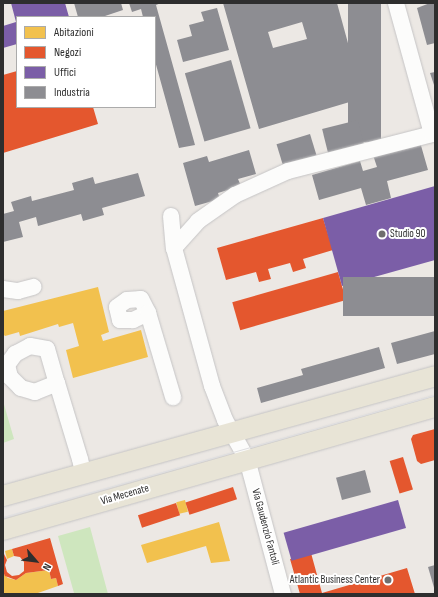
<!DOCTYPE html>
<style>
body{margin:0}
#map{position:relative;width:438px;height:597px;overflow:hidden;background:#ece8e4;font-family:"Sofia Sans Condensed",sans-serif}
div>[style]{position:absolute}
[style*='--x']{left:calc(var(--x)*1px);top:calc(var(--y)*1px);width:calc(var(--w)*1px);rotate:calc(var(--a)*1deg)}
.green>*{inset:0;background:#cee6be}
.homes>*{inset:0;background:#f2c14e;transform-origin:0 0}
.shops>*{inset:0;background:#e4572e;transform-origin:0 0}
.offices>*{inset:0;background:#7b5ea7;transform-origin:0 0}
.industry>*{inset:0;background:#8d8d92;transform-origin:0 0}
.roads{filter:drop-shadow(0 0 1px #c5c4c5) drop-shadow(0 0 1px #c5c4c5)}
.minor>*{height:16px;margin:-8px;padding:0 8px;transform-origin:8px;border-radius:8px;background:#fcfcfb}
.major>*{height:20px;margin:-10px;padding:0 10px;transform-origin:10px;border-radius:10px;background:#e8e4d6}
.tram>*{height:1px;margin:-0.5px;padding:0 0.5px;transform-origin:0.5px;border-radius:0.5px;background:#dfdfe1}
.dots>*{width:11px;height:11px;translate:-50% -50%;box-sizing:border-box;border:2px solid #fff;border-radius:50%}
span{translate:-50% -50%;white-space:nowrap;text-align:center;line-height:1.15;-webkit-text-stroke:4px #fff;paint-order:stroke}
.poi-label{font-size:11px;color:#2e2e2e}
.left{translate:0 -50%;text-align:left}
.right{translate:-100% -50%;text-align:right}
.street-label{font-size:11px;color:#2e2e2e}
.frame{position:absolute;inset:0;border:4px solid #2e2e2e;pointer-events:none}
.legend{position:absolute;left:16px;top:16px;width:140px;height:92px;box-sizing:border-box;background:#fff;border:1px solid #ababab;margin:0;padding:5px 7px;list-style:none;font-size:12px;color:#2e2e2e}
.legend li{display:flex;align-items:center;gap:8px;height:20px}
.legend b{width:20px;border:1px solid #ababab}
.north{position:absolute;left:16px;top:541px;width:40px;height:40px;-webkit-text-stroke:3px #fff;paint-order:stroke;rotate:118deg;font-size:11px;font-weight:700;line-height:16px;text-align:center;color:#2e2e2e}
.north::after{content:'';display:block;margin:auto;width:14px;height:18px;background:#2e2e2e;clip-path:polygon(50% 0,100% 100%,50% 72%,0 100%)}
</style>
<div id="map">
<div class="green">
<div style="clip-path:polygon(3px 401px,14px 439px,3px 443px)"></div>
<div style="clip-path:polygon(90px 527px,108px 594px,71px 594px,74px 593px,58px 536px)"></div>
</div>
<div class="homes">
<div style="clip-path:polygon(98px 287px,109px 332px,101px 335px,103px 341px,141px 330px,148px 357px,73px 378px,66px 350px,79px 346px,73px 323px,59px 327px,58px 324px,20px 336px,19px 332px,5px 336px,3px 334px,3px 311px)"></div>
<div style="left:185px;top:500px;width:12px;height:9px;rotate:76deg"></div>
<div style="clip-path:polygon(219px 522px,230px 561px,211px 563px,206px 546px,147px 563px,141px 545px)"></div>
<div style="clip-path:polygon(12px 549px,14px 556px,7px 559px,5px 551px)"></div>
<div style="clip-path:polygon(49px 570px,51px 579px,56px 578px,58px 586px,35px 594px,3px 594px,3px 573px,8px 578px,16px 580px,26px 573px)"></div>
</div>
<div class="shops">
<div style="clip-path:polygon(17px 71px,17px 107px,93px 107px,98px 124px,3px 153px,3px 75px)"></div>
<div style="clip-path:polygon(323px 218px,333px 250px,303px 259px,306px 268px,293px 272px,290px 263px,268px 269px,271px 279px,259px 282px,256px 272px,226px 280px,217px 248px)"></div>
<div style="left:338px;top:272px;width:29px;height:110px;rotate:74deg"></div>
<div style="clip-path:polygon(435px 429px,435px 460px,421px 464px,417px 461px,411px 439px,413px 435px)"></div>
<div style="left:403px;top:457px;width:34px;height:14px;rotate:73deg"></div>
<div style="left:233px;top:487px;width:13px;height:50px;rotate:72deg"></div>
<div style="left:176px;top:503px;width:13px;height:40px;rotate:72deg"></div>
<div style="clip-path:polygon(50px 538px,63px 584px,58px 586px,56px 578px,51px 579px,49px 570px,26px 573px,16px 580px,5px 576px,3px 572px,3px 552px,7px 560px,5px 565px,7px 572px,12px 576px,19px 575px,24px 571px,24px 562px,20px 557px,14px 556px,12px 549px)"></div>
<div style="clip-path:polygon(311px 553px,322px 593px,407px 568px,415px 594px,300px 594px,290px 559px)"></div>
</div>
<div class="offices">
<div style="clip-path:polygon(11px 3px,65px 3px,69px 17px,17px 17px,17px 44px,3px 48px,3px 26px,16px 22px)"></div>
<div style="clip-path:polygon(435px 186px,435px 260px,342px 286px,323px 218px)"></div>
<div style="left:398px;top:500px;width:29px;height:119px;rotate:74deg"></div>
</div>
<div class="industry">
<div style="clip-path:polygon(74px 3px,121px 3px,123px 10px,102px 17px,78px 17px)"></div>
<div style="clip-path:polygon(129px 3px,161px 3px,156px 5px,195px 145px,179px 148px,155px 61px,155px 17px,143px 17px,141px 9px,132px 12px)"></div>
<div style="clip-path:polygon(evenodd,223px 3px,337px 3px,363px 98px,259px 129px,223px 3px,302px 22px,307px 39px,273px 48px,268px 32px,302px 22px)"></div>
<div style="left:348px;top:3px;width:33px;height:139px"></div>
<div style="clip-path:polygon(430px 3px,435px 3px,435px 43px,427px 45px,417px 8px)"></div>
<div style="clip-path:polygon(217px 8px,229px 50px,183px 62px,177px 40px,192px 36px,189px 25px,204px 21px,201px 12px)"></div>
<div style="left:231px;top:60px;width:71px;height:48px;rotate:74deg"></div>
<div style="clip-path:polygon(435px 72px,435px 88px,430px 73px)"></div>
<div style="left:358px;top:120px;width:25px;height:37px;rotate:76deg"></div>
<div style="left:310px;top:134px;width:24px;height:35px;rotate:73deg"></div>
<div style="clip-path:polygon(420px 142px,428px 170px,387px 181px,391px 198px,366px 205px,361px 188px,319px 200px,312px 175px,360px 161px,363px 171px,377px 167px,373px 155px)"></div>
<div style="clip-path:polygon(249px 150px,256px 174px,238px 179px,241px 186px,218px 193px,220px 199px,195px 206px,183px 163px,207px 156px,209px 162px)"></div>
<div style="clip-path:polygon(138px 173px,145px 196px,102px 208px,104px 215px,83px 221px,81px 214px,38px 226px,36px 217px,19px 222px,23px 237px,3px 242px,3px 214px,14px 211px,11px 202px,31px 196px,32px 201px,74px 190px,72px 183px,93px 177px,95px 184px)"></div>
<div style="left:435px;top:277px;width:39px;height:92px;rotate:90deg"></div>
<div style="clip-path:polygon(435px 331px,435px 354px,397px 364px,391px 343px)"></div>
<div style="clip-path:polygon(379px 347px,385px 368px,261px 403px,257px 388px,303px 375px,301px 369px)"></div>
<div style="left:365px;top:470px;width:23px;height:30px;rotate:75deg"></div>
<div style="clip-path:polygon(435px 565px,435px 591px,428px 567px)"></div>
</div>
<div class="roads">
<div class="minor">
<div style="--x:171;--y:216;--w:32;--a:85"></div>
<div style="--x:174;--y:248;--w:143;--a:74.6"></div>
<div style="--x:212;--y:386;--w:36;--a:69"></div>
<div style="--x:225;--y:420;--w:45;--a:60.6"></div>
<div style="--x:247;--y:459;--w:140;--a:75.1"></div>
<div style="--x:174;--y:248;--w:36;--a:-48"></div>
<div style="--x:198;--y:221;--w:45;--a:-35.1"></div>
<div style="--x:235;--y:195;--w:58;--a:-24.4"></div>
<div style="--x:288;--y:171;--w:149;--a:-14.4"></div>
<div style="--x:432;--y:134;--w:136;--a:-105.4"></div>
<div style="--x:3;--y:289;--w:15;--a:8"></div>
<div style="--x:18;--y:291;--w:16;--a:-15"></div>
<div style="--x:148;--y:313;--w:17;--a:155"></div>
<div style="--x:133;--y:320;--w:13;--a:180"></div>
<div style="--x:120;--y:320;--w:13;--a:-103"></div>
<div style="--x:117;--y:307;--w:12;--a:-35"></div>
<div style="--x:127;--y:300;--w:14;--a:-4"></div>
<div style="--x:141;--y:299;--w:16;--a:63"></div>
<div style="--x:148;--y:313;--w:88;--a:73.4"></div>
<div style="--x:57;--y:383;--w:24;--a:158"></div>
<div style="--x:35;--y:392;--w:15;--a:-164"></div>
<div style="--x:21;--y:388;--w:16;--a:-135"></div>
<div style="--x:10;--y:377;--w:12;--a:-104"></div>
<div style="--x:7;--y:365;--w:14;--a:-54"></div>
<div style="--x:15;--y:354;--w:17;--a:-28"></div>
<div style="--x:30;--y:346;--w:17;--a:10"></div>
<div style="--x:47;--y:349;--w:35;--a:74"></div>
<div style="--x:57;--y:383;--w:79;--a:73.2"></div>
<div style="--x:80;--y:459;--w:13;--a:77"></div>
</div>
<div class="major">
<div style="--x:3;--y:496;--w:448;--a:-15.5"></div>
<div style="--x:3;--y:530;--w:449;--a:-15.9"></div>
</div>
</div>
<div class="tram">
<div style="--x:3;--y:517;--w:449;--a:-15.8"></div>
</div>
<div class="dots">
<div style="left:382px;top:234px;background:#706f6e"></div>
<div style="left:388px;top:580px;background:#706f6e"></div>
</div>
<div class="poi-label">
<span class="left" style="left:390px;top:234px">Studio 90</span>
<span class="right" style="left:380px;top:580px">Atlantic Business Center</span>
</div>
<div class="street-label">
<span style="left:125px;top:495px;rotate:-16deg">Via Mecenate</span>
<span style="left:265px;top:527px;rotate:75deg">Via Gaudenzio Fantoli</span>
</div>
<div class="frame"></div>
<ul class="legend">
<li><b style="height:11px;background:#f2c14e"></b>Abitazioni</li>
<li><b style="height:11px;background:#e4572e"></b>Negozi</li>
<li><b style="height:11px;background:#7b5ea7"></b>Uffici</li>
<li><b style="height:11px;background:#8d8d92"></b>Industria</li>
</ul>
<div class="north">N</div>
</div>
